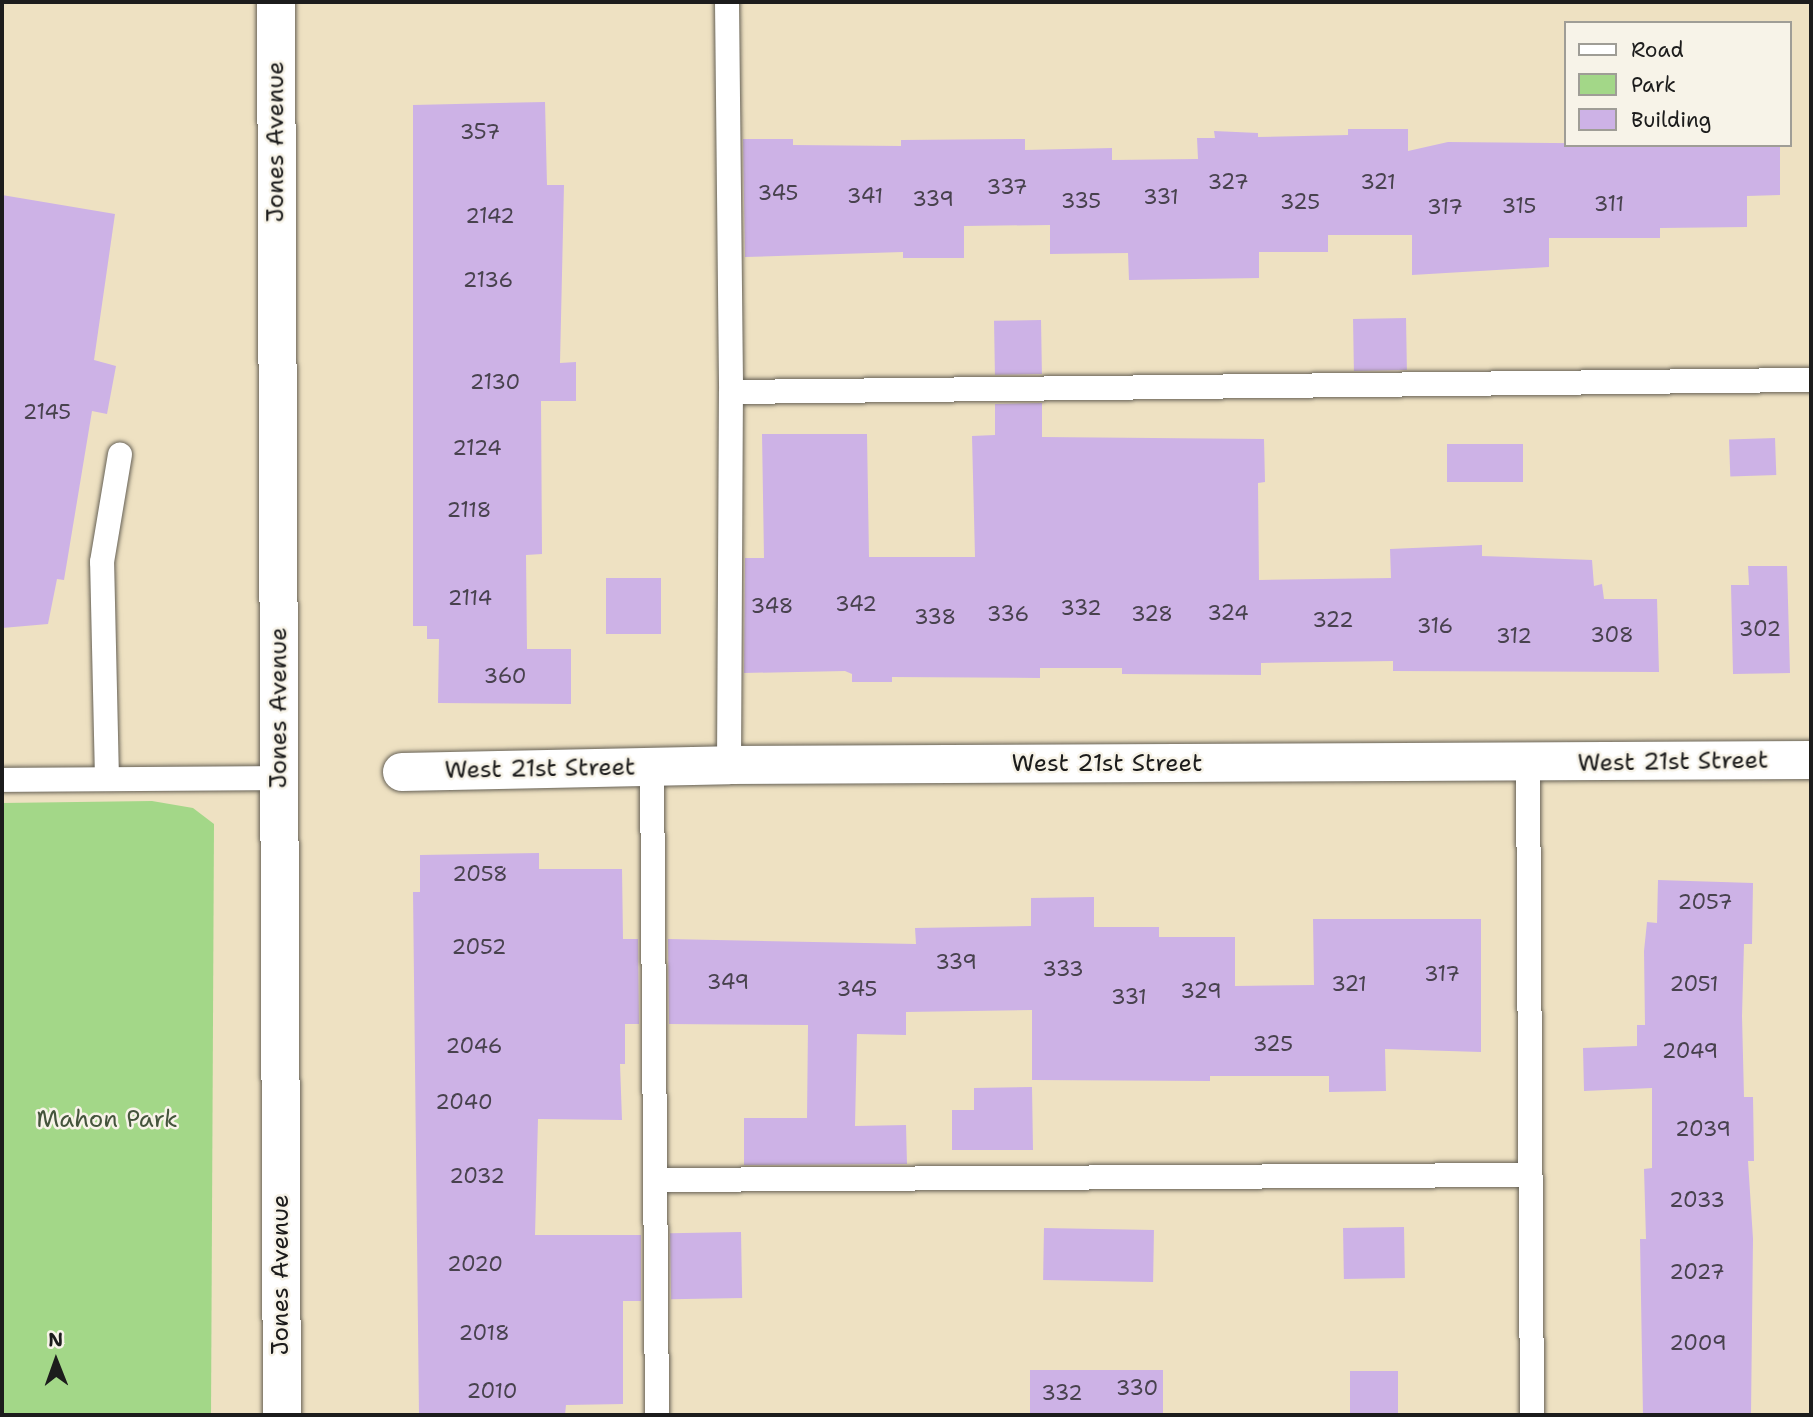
<!DOCTYPE html>
<style>
body{margin:0}
#map{position:relative;width:1813px;height:1417px;overflow:hidden;background:#eee1c2;font-family:"Shantell Sans",sans-serif}
div>[style]{position:absolute}
[style*='--x']{left:calc(var(--x)*1px);top:calc(var(--y)*1px);width:calc(var(--w)*1px);rotate:calc(var(--a)*1deg)}
.green>*{inset:0;background:#a3d788}
.building>*{inset:0;background:#cdb2e6;transform-origin:0 0}
.roads{filter:drop-shadow(0 0 2px #666156) drop-shadow(0 0 2px #666156)}
.service>*{height:24px;margin:-12px;padding:0 12px;transform-origin:12px;border-radius:12px;background:#fff}
.minor>*{height:38px;margin:-19px;padding:0 19px;transform-origin:19px;border-radius:19px;background:#fff}
span{translate:-50% -50%;white-space:nowrap;text-align:center;line-height:1.15;-webkit-text-stroke:5px #f7f3e8;paint-order:stroke}
.number-label{font-size:21px;color:#48424e}
.number-label span{-webkit-text-stroke-width:0}
.street-label{font-size:24px;color:#1c1c1c}
.park-label{font-size:24px;color:#44543c}
.frame{position:absolute;inset:0;border:4px solid #1c1c1c;pointer-events:none}
.legend{position:absolute;left:1564px;top:21px;width:228px;height:126px;box-sizing:border-box;background:#f7f3e8;border:2px solid #9f9d96;margin:0;padding:9px 12px;list-style:none;font-size:21px;color:#1c1c1c}
.legend li{display:flex;align-items:center;gap:14px;height:35px}
.legend b{width:35px;border:2px solid #9f9d96}
.north{position:absolute;left:21px;top:1326px;width:70px;height:70px;-webkit-text-stroke:5px #f7f3e8;paint-order:stroke;rotate:359deg;font-size:19px;font-weight:700;line-height:28px;text-align:center;color:#1c1c1c}
.north::after{content:'';display:block;margin:auto;width:24px;height:32px;background:#1c1c1c;clip-path:polygon(50% 0,100% 100%,50% 72%,0 100%)}
</style>
<div id="map">
<div class="green">
<div style="clip-path:polygon(152px 801px,193px 808px,214px 824px,211px 1415px,2px 1415px,2px 803px)"></div>
</div>
<div class="building">
<div style="clip-path:polygon(545px 102px,547px 185px,564px 185px,560px 363px,576px 362px,576px 401px,541px 401px,542px 554px,526px 555px,527px 649px,571px 649px,571px 704px,438px 703px,439px 639px,427px 639px,427px 626px,413px 626px,413px 105px)"></div>
<div style="clip-path:polygon(1348px 129px,1408px 129px,1408px 151px,1448px 142px,1780px 145px,1780px 195px,1747px 196px,1747px 227px,1660px 228px,1660px 238px,1549px 238px,1549px 267px,1412px 275px,1412px 235px,1328px 235px,1328px 252px,1259px 252px,1259px 278px,1129px 280px,1128px 253px,1050px 254px,1050px 225px,964px 226px,964px 258px,903px 258px,903px 252px,745px 257px,743px 139px,793px 139px,793px 145px,901px 146px,901px 140px,1025px 139px,1025px 150px,1112px 148px,1112px 160px,1198px 159px,1197px 138px,1215px 138px,1214px 131px,1258px 133px,1258px 137px,1348px 135px)"></div>
<div style="clip-path:polygon(2px 195px,115px 214px,94px 360px,116px 366px,107px 414px,92px 411px,64px 580px,57px 579px,48px 624px,2px 628px)"></div>
<div style="left:1406px;top:318px;width:52px;height:53px;rotate:89deg"></div>
<div style="left:1041px;top:320px;width:54px;height:47px;rotate:89deg"></div>
<div style="clip-path:polygon(1042px 403px,1042px 437px,1264px 439px,1265px 482px,1258px 483px,1259px 580px,1391px 578px,1390px 549px,1482px 545px,1482px 556px,1592px 560px,1594px 586px,1602px 584px,1604px 599px,1657px 599px,1659px 672px,1393px 671px,1393px 661px,1261px 663px,1261px 675px,1122px 674px,1122px 668px,1040px 668px,1040px 678px,892px 677px,892px 682px,852px 682px,852px 674px,845px 671px,744px 673px,745px 558px,764px 558px,762px 434px,867px 434px,869px 557px,975px 557px,972px 436px,995px 435px,995px 404px)"></div>
<div style="left:1775px;top:438px;width:37px;height:46px;rotate:88deg"></div>
<div style="left:1523px;top:444px;width:38px;height:76px;rotate:90deg"></div>
<div style="clip-path:polygon(1748px 566px,1787px 566px,1790px 673px,1733px 674px,1731px 585px,1749px 585px)"></div>
<div style="left:606px;top:578px;width:55px;height:56px"></div>
<div style="clip-path:polygon(539px 853px,539px 869px,622px 869px,623px 939px,638px 939px,639px 1024px,625px 1024px,625px 1064px,620px 1064px,622px 1120px,538px 1119px,535px 1235px,641px 1235px,641px 1301px,623px 1301px,623px 1404px,566px 1405px,565px 1415px,419px 1415px,413px 892px,420px 892px,420px 855px)"></div>
<div style="clip-path:polygon(1658px 880px,1753px 883px,1752px 944px,1744px 944px,1742px 1016px,1744px 1097px,1753px 1097px,1754px 1161px,1748px 1161px,1753px 1239px,1751px 1415px,1643px 1415px,1640px 1239px,1646px 1239px,1644px 1169px,1652px 1168px,1652px 1088px,1584px 1091px,1583px 1048px,1637px 1046px,1637px 1025px,1645px 1025px,1644px 951px,1647px 922px,1657px 923px)"></div>
<div style="clip-path:polygon(1094px 897px,1094px 927px,1159px 927px,1159px 937px,1235px 937px,1235px 986px,1314px 985px,1313px 919px,1481px 919px,1481px 1052px,1385px 1049px,1386px 1091px,1329px 1092px,1329px 1076px,1210px 1076px,1210px 1081px,1032px 1080px,1032px 1010px,906px 1012px,906px 1035px,857px 1034px,855px 1126px,906px 1125px,907px 1164px,744px 1165px,744px 1118px,807px 1118px,808px 1025px,669px 1024px,668px 939px,916px 944px,915px 928px,1031px 926px,1031px 898px)"></div>
<div style="clip-path:polygon(1032px 1087px,1033px 1150px,952px 1150px,952px 1110px,974px 1110px,974px 1088px)"></div>
<div style="left:1404px;top:1227px;width:51px;height:61px;rotate:89deg"></div>
<div style="left:1044px;top:1228px;width:110px;height:52px;rotate:1deg"></div>
<div style="left:741px;top:1232px;width:66px;height:71px;rotate:89deg"></div>
<div style="left:1030px;top:1370px;width:133px;height:45px"></div>
<div style="left:1398px;top:1371px;width:44px;height:48px;rotate:90deg"></div>
</div>
<div class="roads">
<div class="service">
<div style="--x:727;--y:2;--w:390;--a:89.4"></div>
<div style="--x:1528;--y:764;--w:651;--a:89.65"></div>
<div style="--x:729;--y:765;--w:373;--a:-89.7"></div>
<div style="--x:731;--y:392;--w:1080;--a:-0.64"></div>
<div style="--x:652;--y:767;--w:648;--a:89.56"></div>
<div style="--x:107;--y:779;--w:217;--a:-91.3"></div>
<div style="--x:102;--y:562;--w:109;--a:-80.5"></div>
<div style="--x:2;--y:780;--w:278;--a:-0.4"></div>
<div style="--x:655;--y:1180;--w:873;--a:-0.33"></div>
</div>
<div class="minor">
<div style="--x:276;--y:2;--w:1413;--a:89.76"></div>
<div style="--x:402;--y:772;--w:327;--a:-1.2"></div>
<div style="--x:729;--y:765;--w:1082;--a:-0.26"></div>
</div>
</div>
<div class="number-label">
<span style="left:480px;top:132px">357</span>
<span style="left:1228px;top:182px">327</span>
<span style="left:1378px;top:182px">321</span>
<span style="left:1007px;top:187px">337</span>
<span style="left:778px;top:193px">345</span>
<span style="left:865px;top:196px">341</span>
<span style="left:1161px;top:197px">331</span>
<span style="left:933px;top:199px">339</span>
<span style="left:1081px;top:201px">335</span>
<span style="left:1300px;top:202px">325</span>
<span style="left:1609px;top:204px">311</span>
<span style="left:1519px;top:206px">315</span>
<span style="left:1445px;top:207px">317</span>
<span style="left:490px;top:216px">2142</span>
<span style="left:488px;top:280px">2136</span>
<span style="left:495px;top:382px">2130</span>
<span style="left:47px;top:412px">2145</span>
<span style="left:477px;top:448px">2124</span>
<span style="left:469px;top:510px">2118</span>
<span style="left:470px;top:598px">2114</span>
<span style="left:856px;top:604px">342</span>
<span style="left:772px;top:606px">348</span>
<span style="left:1081px;top:608px">332</span>
<span style="left:1228px;top:613px">324</span>
<span style="left:1008px;top:614px">336</span>
<span style="left:1152px;top:614px">328</span>
<span style="left:935px;top:617px">338</span>
<span style="left:1333px;top:620px">322</span>
<span style="left:1435px;top:626px">316</span>
<span style="left:1760px;top:629px">302</span>
<span style="left:1612px;top:635px">308</span>
<span style="left:1514px;top:636px">312</span>
<span style="left:505px;top:676px">360</span>
<span style="left:480px;top:874px">2058</span>
<span style="left:1705px;top:902px">2057</span>
<span style="left:479px;top:947px">2052</span>
<span style="left:956px;top:962px">339</span>
<span style="left:1063px;top:969px">333</span>
<span style="left:1442px;top:974px">317</span>
<span style="left:728px;top:982px">349</span>
<span style="left:1349px;top:984px">321</span>
<span style="left:1694px;top:984px">2051</span>
<span style="left:857px;top:989px">345</span>
<span style="left:1201px;top:991px">329</span>
<span style="left:1129px;top:997px">331</span>
<span style="left:1273px;top:1044px">325</span>
<span style="left:474px;top:1046px">2046</span>
<span style="left:1690px;top:1051px">2049</span>
<span style="left:464px;top:1102px">2040</span>
<span style="left:1703px;top:1129px">2039</span>
<span style="left:477px;top:1176px">2032</span>
<span style="left:1697px;top:1200px">2033</span>
<span style="left:475px;top:1264px">2020</span>
<span style="left:1697px;top:1272px">2027</span>
<span style="left:484px;top:1333px">2018</span>
<span style="left:1698px;top:1343px">2009</span>
<span style="left:1137px;top:1388px">330</span>
<span style="left:492px;top:1391px">2010</span>
<span style="left:1062px;top:1393px">332</span>
</div>
<div class="street-label">
<span style="left:276px;top:142px;rotate:-90deg">Jones Avenue</span>
<span style="left:279px;top:708px;rotate:-90deg">Jones Avenue</span>
<span style="left:1673px;top:762px;rotate:-1deg">West 21st Street</span>
<span style="left:1107px;top:764px">West 21st Street</span>
<span style="left:540px;top:769px;rotate:-1deg">West 21st Street</span>
<span style="left:281px;top:1275px;rotate:-90deg">Jones Avenue</span>
</div>
<div class="park-label">
<span style="left:107px;top:1120px">Mahon Park</span>
</div>
<div class="frame"></div>
<ul class="legend">
<li><b style="height:9px;background:#fff"></b>Road</li>
<li><b style="height:19px;background:#a3d788"></b>Park</li>
<li><b style="height:19px;background:#cdb2e6"></b>Building</li>
</ul>
<div class="north">N</div>
</div>
